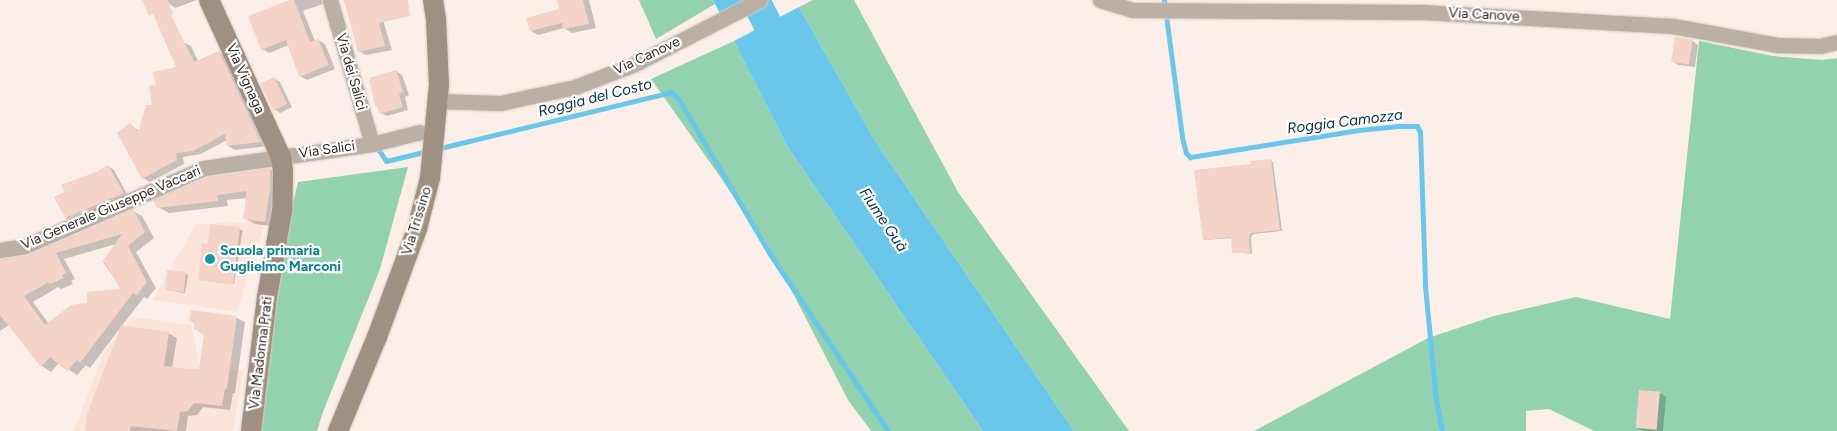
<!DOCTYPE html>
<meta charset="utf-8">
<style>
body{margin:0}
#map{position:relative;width:1837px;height:431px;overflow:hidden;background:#fcefe9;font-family:Figtree,sans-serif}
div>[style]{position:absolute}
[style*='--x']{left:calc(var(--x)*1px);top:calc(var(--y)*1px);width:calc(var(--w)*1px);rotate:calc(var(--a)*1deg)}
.built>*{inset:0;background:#fce4d9}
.green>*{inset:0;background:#93d2af}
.water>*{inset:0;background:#6bc7ea}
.shadow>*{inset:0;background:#0003;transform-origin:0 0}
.stream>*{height:5px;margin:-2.5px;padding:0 2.5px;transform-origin:2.5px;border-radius:2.5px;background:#6bc7ea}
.river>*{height:29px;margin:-14.5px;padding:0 14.5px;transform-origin:14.5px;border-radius:14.5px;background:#6bc7ea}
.building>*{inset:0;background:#f4d4c6;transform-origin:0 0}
.roads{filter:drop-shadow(0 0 1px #d7cbc5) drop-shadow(0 0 1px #d7cbc5)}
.street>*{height:15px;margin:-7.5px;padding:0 7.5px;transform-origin:7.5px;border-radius:7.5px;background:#bbb0a6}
.secondary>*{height:20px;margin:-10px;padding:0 10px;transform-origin:10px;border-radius:10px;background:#9f9081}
.dots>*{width:14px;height:14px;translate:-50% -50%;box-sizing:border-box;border:2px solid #fff;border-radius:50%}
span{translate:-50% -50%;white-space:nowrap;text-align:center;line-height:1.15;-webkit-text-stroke:4.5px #fff;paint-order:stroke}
.street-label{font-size:14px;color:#312520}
.culture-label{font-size:14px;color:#0d838f;font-weight:700}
.left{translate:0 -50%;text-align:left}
.water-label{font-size:15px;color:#032f3e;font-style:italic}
</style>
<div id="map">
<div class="built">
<div style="clip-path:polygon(265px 222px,237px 312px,153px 300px,196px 224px)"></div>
<div style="clip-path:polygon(132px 317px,191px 325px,200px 366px,243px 371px,233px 431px,74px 431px,104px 352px)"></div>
</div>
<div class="green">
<div style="clip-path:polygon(639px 0,713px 0,715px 4px,656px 39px)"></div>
<div style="clip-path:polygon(813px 0,854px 0,958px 192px,1129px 431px,1074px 431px,875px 141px,799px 7px)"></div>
<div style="clip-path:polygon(734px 41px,787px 146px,983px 431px,871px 431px,848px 400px,780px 268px,721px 178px,651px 79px)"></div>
<div style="clip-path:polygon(1699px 41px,1773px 56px,1822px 60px,1837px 58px,1837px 431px,1594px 431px,1549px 409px,1526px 411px,1526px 431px,1254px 431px,1428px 338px,1494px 316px,1576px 297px,1670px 319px)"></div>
<div style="clip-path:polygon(408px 167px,380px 269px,323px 412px,317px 431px,255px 431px,276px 275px,298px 182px)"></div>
</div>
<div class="water">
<div style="clip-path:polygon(713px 0,750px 0,723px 20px)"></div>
<div style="clip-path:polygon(799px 7px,875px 141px,1074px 431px,983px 431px,787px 146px,734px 41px)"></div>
</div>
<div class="shadow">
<div style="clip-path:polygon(165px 0,197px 0,175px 8px)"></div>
<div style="clip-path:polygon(289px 0,322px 0,323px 4px,303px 11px,315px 41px,318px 40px,325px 44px,335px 69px,307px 80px,300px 76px,289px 45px,269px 53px,262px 49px)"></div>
<div style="clip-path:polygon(344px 0,377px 0,392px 50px,366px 55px,359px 51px)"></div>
<div style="clip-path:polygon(558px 0,589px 0,596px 28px,572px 33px,564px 28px,538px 35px,531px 31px,561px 10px)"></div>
<div style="clip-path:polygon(1693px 41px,1698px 45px,1695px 67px,1678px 65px,1673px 61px)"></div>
<div style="clip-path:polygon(183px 42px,191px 46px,198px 61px,219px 52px,226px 56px,267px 146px,235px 150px,228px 146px,227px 140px,201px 154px,183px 157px,184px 164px,150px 182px,143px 178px,130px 124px,139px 131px,153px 106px,157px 86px,178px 68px)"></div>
<div style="clip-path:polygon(396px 71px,402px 75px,409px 95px,405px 97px,408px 110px,387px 116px,381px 113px,379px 107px,376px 105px)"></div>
<div style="clip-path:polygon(274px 78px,280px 82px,292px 107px,280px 113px,274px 109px)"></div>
<div style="clip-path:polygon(1271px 160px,1273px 162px,1282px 231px,1254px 234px,1251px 237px,1252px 254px,1233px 252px,1232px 238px,1204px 240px,1253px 165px)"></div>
<div style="clip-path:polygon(108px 166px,114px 170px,128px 196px,71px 221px,66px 218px,97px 173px)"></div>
<div style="clip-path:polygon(270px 169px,280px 175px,276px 227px,255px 224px,244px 218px,247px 198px,227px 200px,228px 206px,169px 213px,158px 207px)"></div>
<div style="clip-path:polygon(evenodd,133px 211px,142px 216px,154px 238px,136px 252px,156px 288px,147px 299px,144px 297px,121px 327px,168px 333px,177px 338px,172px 368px,201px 370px,205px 335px,195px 329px,196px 324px,190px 320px,192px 311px,237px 318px,245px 322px,235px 393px,233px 393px,230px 410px,203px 407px,197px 415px,188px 416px,186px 431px,86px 431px,121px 327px,90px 368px,86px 365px,77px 375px,59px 363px,51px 372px,42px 366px,9px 325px,0 331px,0 260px,27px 256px,133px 211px,116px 244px,103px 262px,123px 290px,49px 324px,33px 302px,58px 287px,61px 289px,73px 284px,71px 281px,75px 279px,64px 259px,116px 244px)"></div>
<div style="left:211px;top:225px;width:32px;height:55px;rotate:9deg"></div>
<div style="clip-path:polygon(185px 273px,188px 275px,185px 293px,166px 290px)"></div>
<div style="clip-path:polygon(1660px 393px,1666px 397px,1663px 431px,1642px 431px,1636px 427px)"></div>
</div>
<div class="stream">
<div style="--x:1164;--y:0;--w:138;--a:82.5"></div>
<div style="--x:1182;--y:137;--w:16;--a:76"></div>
<div style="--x:1186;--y:153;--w:6;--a:45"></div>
<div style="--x:1190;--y:157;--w:171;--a:-9.1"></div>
<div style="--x:1359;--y:130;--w:39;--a:-6"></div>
<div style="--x:1398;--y:126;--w:19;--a:0"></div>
<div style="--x:1417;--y:126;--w:7;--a:63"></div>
<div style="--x:1420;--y:132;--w:154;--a:88.1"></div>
<div style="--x:1425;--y:286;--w:115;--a:84.5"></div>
<div style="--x:1436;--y:400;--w:32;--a:79"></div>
<div style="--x:376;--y:146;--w:18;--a:56"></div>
<div style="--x:386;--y:161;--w:43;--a:-13.4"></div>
<div style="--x:436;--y:149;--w:242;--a:-13.6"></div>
<div style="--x:671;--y:92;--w:9;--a:41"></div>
<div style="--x:678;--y:98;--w:181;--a:59.5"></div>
<div style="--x:770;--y:254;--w:213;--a:56.3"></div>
</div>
<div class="river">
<div style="--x:755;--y:0;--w:65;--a:62.7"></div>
</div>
<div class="building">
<div style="clip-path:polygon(142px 0,168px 0,173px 14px,171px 15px,194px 62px,219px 51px,261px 142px,227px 146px,225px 134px,193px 151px,176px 153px,177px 160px,142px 179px,117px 133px,130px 123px,138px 132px,146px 105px,152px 105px,149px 86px,156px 85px,153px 72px,176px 67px,153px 14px,149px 16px)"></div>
<div style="clip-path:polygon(290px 0,294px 0,310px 42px,318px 39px,329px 65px,299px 77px,286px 40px,261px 50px,248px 16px)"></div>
<div style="clip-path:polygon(344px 0,408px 0,410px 16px,379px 23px,385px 46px,358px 52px)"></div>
<div style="clip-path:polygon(557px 0,583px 0,589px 24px,563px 29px,562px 23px,530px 31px,526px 18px,559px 9px)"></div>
<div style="left:1675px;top:37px;width:18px;height:25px;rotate:9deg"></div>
<div style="clip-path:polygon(396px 70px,403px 92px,399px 94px,403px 107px,380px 114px,377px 106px,375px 106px,369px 78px)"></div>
<div style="left:274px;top:77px;width:30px;height:15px;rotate:64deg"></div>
<div style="clip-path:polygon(1271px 159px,1280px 230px,1251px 233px,1249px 236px,1250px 253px,1232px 253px,1231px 237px,1203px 240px,1194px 170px,1251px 164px,1251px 161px)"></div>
<div style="clip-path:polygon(108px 165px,124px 193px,65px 218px,54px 197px,65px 192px,61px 185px,96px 172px)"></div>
<div style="clip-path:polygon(270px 168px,270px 189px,265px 222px,243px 219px,247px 191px,217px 195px,218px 201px,157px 208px,153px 200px,207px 177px)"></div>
<div style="clip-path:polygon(evenodd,133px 209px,145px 232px,128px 246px,147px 282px,137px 295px,133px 293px,80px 363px,77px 360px,67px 371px,50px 357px,41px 367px,0 315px,0 259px,29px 255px,133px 209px,122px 234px,102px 262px,106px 264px,120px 289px,87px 292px,87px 303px,71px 305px,45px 325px,24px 296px,49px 282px,50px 284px,64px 278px,62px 275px,66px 273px,56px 253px,122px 234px)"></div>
<div style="clip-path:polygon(210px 224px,240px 227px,233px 285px,198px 280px,202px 243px,208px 244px)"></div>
<div style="left:167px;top:270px;width:19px;height:20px;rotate:6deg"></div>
<div style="clip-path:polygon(191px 310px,237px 316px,227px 389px,225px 389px,222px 406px,194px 403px,188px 411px,180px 412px,177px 431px,131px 426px,130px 431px,85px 431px,86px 417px,121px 325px,169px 332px,164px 366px,199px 370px,204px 334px,201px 334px,201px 331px,194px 330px,195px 322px,189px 321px)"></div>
<div style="left:1639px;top:390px;width:21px;height:38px;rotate:5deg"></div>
</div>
<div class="roads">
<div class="street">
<div style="--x:330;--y:0;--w:150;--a:73.7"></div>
<div style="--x:1100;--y:0;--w:34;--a:17"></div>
<div style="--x:1132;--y:10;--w:290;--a:0.4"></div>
<div style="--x:1422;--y:12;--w:251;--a:3.2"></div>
<div style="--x:1673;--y:26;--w:107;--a:10.3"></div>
<div style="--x:1778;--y:45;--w:42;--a:1.4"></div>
<div style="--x:1820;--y:46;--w:17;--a:-13"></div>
<div style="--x:438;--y:101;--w:62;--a:1.8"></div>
<div style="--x:500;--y:103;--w:77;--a:-12"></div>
<div style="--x:575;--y:87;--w:64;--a:-21"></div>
<div style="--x:635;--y:64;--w:140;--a:-27.1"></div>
<div style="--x:0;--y:250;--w:25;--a:-9"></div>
<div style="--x:25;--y:246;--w:195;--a:-23.5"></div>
<div style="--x:204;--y:168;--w:170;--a:-8.1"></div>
<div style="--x:372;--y:144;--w:49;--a:-14"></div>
</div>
<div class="secondary">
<div style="--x:209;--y:0;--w:173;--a:65.4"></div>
<div style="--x:281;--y:157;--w:15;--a:82"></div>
<div style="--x:283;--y:172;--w:39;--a:91"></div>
<div style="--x:282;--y:211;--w:87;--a:99.9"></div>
<div style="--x:267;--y:297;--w:135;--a:96.8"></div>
<div style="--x:338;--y:431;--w:102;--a:-67.5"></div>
<div style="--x:377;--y:337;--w:115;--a:-69.7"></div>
<div style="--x:417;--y:229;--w:53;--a:-75.7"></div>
<div style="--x:430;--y:178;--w:93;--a:-84.5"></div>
<div style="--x:439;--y:85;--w:66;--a:-92.6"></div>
<div style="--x:436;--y:19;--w:19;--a:-99"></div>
</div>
</div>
<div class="dots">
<div style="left:210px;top:259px;background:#0f9aa8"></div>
</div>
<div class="street-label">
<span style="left:1484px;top:15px;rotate:3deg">Via Canove</span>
<span style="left:647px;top:56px;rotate:-25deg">Via Canove</span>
<span style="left:351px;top:72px;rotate:74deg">Via dei Salici</span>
<span style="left:245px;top:79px;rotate:66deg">Via Vignaga</span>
<span style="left:327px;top:150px;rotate:-8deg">Via Salici</span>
<span style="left:111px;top:208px;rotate:-23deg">Via Generale Giuseppe Vaccari</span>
<span style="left:417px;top:221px;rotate:-73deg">Via Trissino</span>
<span style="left:261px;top:353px;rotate:-83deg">Via Madonna Prati</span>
</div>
<div class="culture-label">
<span class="left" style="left:220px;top:259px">Scuola primaria<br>Guglielmo Marconi</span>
</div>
<div class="water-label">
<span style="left:595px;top:98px;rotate:-14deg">Roggia del Costo</span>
<span style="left:1345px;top:122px;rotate:-7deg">Roggia Camozza</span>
<span style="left:883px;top:220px;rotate:56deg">Fiume Guà</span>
</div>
</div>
